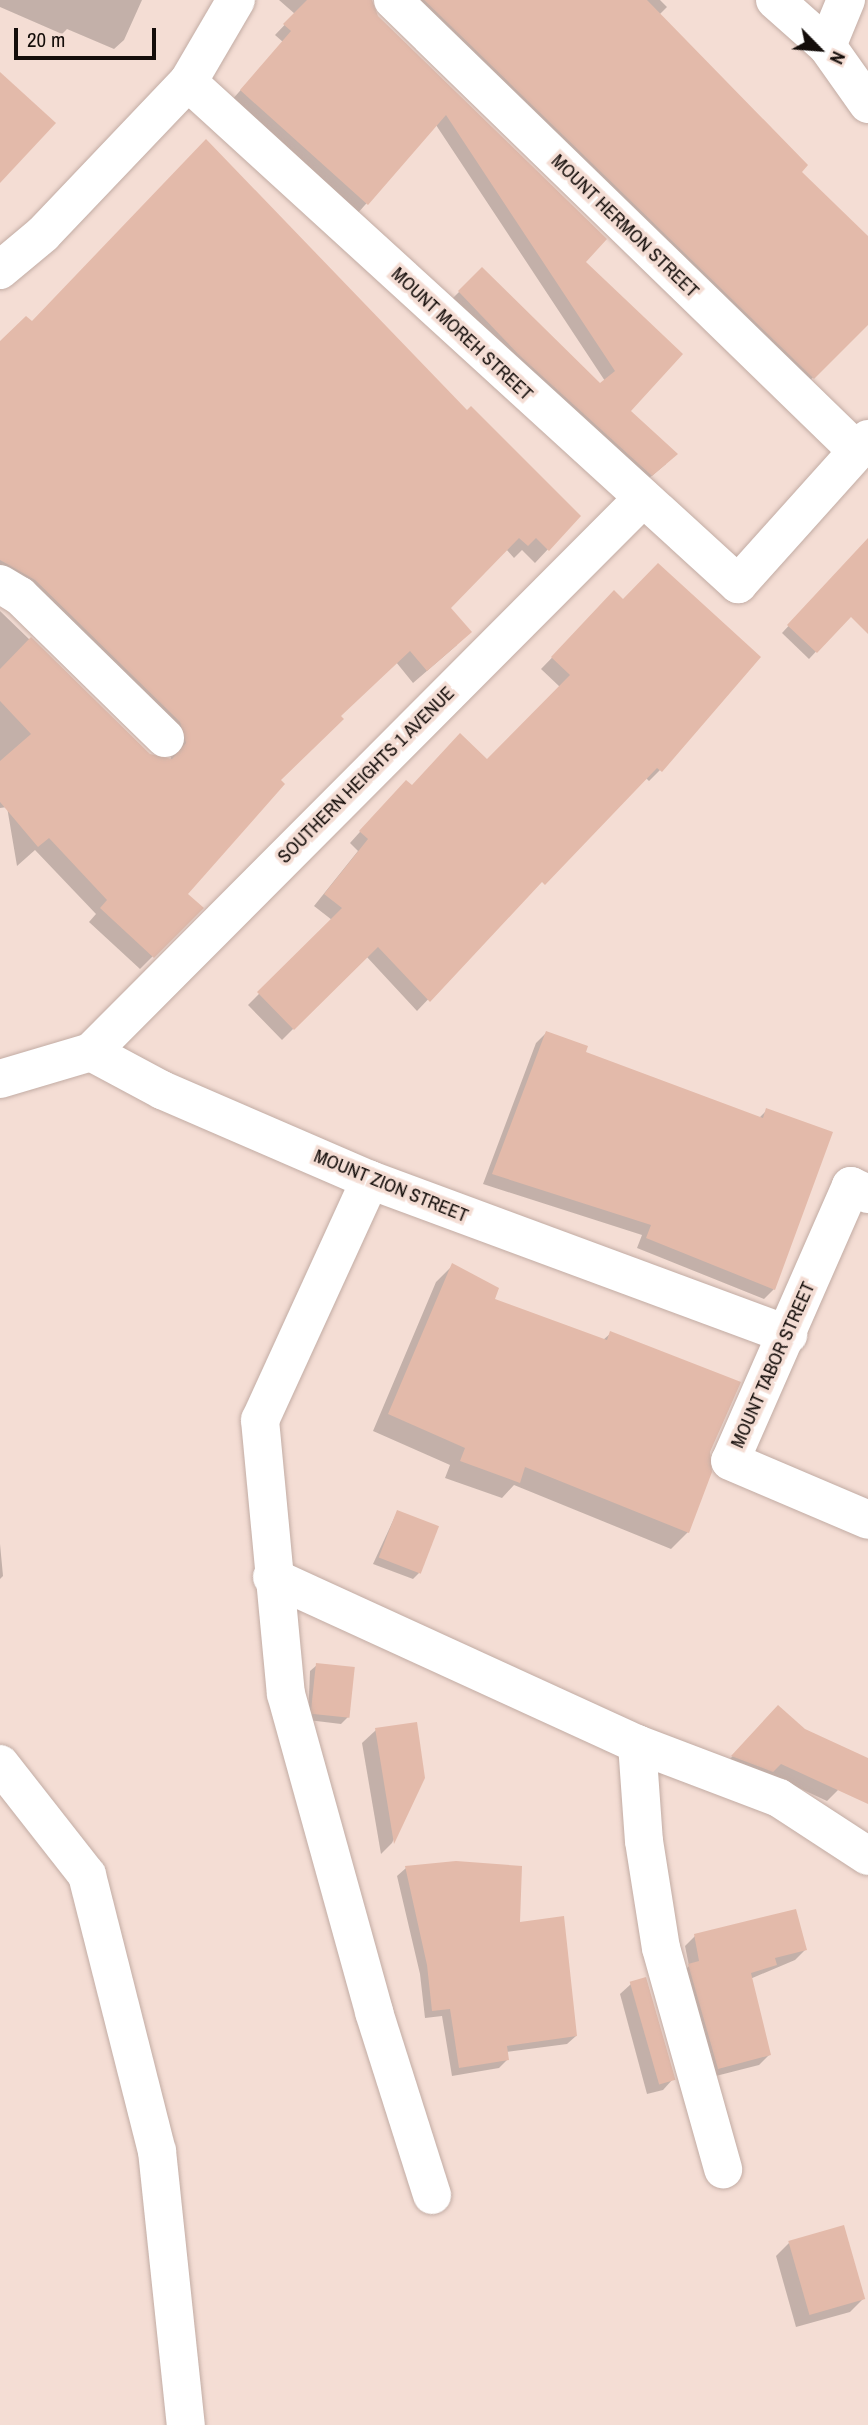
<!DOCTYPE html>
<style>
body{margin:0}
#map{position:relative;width:868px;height:2425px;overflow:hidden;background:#f4ddd4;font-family:"Archivo Narrow",sans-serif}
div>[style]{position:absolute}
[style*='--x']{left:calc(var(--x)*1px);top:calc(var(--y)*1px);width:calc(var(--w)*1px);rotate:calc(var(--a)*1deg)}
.shadow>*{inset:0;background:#0003}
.building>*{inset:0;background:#e3baaa;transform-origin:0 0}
.roads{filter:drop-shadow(0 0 2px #c2aca4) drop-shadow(0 0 2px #c2aca4)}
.minor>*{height:38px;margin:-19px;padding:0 19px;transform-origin:19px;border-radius:19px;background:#fff}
span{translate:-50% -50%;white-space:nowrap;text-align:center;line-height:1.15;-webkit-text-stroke:7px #f4ddd4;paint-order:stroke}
.street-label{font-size:19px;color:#140d0a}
.north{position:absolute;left:784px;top:14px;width:70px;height:70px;-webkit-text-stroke:5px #f4ddd4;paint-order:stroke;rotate:115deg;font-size:19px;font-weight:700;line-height:28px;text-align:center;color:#140d0a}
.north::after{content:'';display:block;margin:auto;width:24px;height:32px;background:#140d0a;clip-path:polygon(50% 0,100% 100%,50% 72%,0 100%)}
.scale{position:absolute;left:14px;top:28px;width:142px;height:32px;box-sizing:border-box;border:4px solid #140d0a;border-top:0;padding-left:9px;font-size:21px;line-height:24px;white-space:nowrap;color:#140d0a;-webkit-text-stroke:5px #f4ddd4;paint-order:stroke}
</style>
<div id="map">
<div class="shadow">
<div style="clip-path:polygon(0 0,142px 0,124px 40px,114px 49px,67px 29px,62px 34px,0 7px)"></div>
<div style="clip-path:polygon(279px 0,371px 0,376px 17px,583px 262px,629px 411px,666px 464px,641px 485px,449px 302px,482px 269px,600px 386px,605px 381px,436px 125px,357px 214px,231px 101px,283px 42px,275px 35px,295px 14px)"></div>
<div style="clip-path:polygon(404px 0,660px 0,667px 7px,659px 15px,800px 172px,868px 238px,868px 318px,803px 388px)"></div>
<div style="clip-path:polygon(32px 324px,467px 413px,579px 516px,535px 563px,522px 550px,514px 558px,506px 549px,448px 608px,457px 645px,413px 683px,396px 662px,339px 716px,278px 780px,186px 894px,201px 908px,140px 969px,89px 922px,96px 914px,35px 850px,17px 866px,7px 807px,0 808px,0 611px,149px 755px,170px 761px,174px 746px,0 568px,0 344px)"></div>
<div style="clip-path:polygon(868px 540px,868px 596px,809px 659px,782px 633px)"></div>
<div style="clip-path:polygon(608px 600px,660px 770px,649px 781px,646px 778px,530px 892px,417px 1011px,366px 956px,282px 1040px,248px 1005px,332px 920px,314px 906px,358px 851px,350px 843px,395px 793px,487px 761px,560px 687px,541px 669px)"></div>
<div style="clip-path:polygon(546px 1033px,584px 1053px,758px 1119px,767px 1110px,774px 1289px,764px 1299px,637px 1248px,642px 1235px,483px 1184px,536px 1043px)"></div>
<div style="clip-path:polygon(453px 1265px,493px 1300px,603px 1340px,611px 1333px,708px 1452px,688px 1532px,671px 1549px,514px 1485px,502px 1498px,445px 1478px,450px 1465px,373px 1431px,436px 1282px)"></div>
<div style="clip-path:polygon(397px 1512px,419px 1573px,413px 1579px,373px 1564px)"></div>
<div style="clip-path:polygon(0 1544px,3px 1576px,0 1579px)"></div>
<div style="clip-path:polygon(317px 1665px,348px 1717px,341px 1724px,308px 1720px,310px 1671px)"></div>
<div style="clip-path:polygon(767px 1718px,804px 1731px,838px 1790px,827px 1801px,769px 1774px,722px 1768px)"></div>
<div style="clip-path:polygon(376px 1730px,423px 1778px,392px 1843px,381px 1854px,362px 1743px)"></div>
<div style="clip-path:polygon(406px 1868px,518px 1924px,576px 2036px,567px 2044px,506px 2052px,507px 2060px,499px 2068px,452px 2076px,442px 2016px,425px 2018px,420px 1974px,397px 1876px)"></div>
<div style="clip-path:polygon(695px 1936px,805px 1950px,795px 1960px,750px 1979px,769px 2055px,759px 2065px,708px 2078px,679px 1976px,689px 1966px,685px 1946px)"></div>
<div style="clip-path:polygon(631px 1984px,673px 2079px,663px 2090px,647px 2094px,620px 1994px)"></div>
<div style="clip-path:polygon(789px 2243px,863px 2299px,850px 2312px,796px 2327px,776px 2256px)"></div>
</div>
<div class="building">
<div style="clip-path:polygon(307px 0,372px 0,378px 16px,607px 239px,586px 262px,683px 354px,631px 411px,678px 454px,652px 476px,520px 356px,458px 291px,482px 267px,600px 383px,615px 371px,446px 115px,368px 205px,240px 90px,291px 31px,283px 24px)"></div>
<div style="clip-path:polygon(424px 0,647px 0,808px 165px,802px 172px,868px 236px,868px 325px,814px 379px)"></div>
<div style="clip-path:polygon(0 72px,56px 123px,0 183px)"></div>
<div style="clip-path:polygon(206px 139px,467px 410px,471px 406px,581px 516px,549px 551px,536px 538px,528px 546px,519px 538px,451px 608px,472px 632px,427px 671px,410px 651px,341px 716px,344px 719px,281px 780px,285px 784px,188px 894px,204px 908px,154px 958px,100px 908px,107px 900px,49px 838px,38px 847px,0 802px,0 761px,31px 734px,0 701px,0 669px,31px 637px,150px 754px,172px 759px,186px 743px,180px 722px,35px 580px,0 560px,0 341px,26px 316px,32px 321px)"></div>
<div style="clip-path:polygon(868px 538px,868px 634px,851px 617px,817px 653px,787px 625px)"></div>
<div style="clip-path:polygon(658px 563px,761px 657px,662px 772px,657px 768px,545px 885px,542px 882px,430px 1002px,378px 947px,294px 1030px,257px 992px,342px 908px,324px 894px,368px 839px,359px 831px,406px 780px,412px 785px,460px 733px,487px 759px,570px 675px,551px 657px,614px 590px,623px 599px)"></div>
<div style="clip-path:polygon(546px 1031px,588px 1046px,586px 1052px,763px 1118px,766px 1108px,833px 1132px,775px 1290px,646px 1238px,651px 1225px,492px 1174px)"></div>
<div style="clip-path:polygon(452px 1263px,499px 1288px,495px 1299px,607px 1340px,610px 1331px,741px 1382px,710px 1452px,712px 1472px,689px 1533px,525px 1467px,520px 1483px,460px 1461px,465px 1448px,388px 1414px)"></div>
<div style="left:397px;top:1510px;width:45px;height:51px;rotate:21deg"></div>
<div style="left:316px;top:1663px;width:39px;height:51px;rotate:6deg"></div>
<div style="clip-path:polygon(778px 1705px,805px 1729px,868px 1758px,868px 1804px,781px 1764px,773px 1772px,731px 1756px)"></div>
<div style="clip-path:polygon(417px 1722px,425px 1778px,394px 1844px,375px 1728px)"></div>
<div style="clip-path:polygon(456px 1861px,522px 1866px,520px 1922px,564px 1916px,577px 2036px,507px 2046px,509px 2060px,459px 2068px,450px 2009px,432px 2011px,427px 1965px,405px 1866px)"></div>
<div style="clip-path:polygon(796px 1909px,807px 1950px,775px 1958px,777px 1965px,751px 1973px,771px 2055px,718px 2069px,688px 1964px,699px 1961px,694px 1934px)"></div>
<div style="left:646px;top:1977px;width:107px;height:17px;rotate:74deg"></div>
<div style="left:844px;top:2225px;width:77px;height:58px;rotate:74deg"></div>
</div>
<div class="roads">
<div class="minor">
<div style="--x:393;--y:0;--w:647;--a:44.19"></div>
<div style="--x:775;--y:0;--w:69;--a:41.5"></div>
<div style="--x:827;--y:46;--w:71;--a:54.7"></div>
<div style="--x:827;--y:46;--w:50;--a:-67.6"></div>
<div style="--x:188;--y:82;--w:745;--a:42.39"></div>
<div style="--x:738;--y:584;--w:195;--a:-48.1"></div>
<div style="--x:0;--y:270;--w:56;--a:-39.9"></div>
<div style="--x:43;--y:234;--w:210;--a:-46.4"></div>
<div style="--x:188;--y:82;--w:95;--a:-59.7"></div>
<div style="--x:0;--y:584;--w:23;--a:31"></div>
<div style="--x:20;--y:596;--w:203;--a:44.4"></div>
<div style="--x:91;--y:1052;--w:781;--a:-45.1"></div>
<div style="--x:0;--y:1079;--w:95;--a:-16.5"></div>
<div style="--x:91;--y:1052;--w:81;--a:28.2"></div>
<div style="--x:162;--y:1090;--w:227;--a:23.4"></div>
<div style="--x:370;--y:1180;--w:446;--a:20.3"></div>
<div style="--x:370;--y:1180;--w:264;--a:114.6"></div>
<div style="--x:260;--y:1420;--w:275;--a:84.6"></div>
<div style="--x:286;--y:1694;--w:330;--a:74.5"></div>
<div style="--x:374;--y:2012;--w:192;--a:72.4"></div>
<div style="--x:868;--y:1194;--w:19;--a:-155"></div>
<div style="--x:851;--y:1186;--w:300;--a:113.7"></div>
<div style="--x:730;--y:1461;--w:150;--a:23.1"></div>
<div style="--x:272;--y:1577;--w:401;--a:24.6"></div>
<div style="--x:637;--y:1744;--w:152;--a:20.8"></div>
<div style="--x:779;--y:1798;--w:106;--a:33.1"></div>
<div style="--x:637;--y:1744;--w:97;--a:85.9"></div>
<div style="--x:644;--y:1841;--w:108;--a:81"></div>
<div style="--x:661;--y:1948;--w:230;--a:74.3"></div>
<div style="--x:0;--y:1764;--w:141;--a:51.9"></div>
<div style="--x:87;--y:1875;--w:285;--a:75.8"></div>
<div style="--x:157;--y:2151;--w:276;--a:84"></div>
</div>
</div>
<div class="street-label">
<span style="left:625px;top:226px;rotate:44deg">MOUNT HERMON STREET</span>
<span style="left:462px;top:334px;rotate:43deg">MOUNT MOREH STREET</span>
<span style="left:366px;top:775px;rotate:-45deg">SOUTHERN HEIGHTS 1 AVENUE</span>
<span style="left:391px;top:1186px;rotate:22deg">MOUNT ZION STREET</span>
<span style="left:773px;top:1365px;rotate:-66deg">MOUNT TABOR STREET</span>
</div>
<div class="north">N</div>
<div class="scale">20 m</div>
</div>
